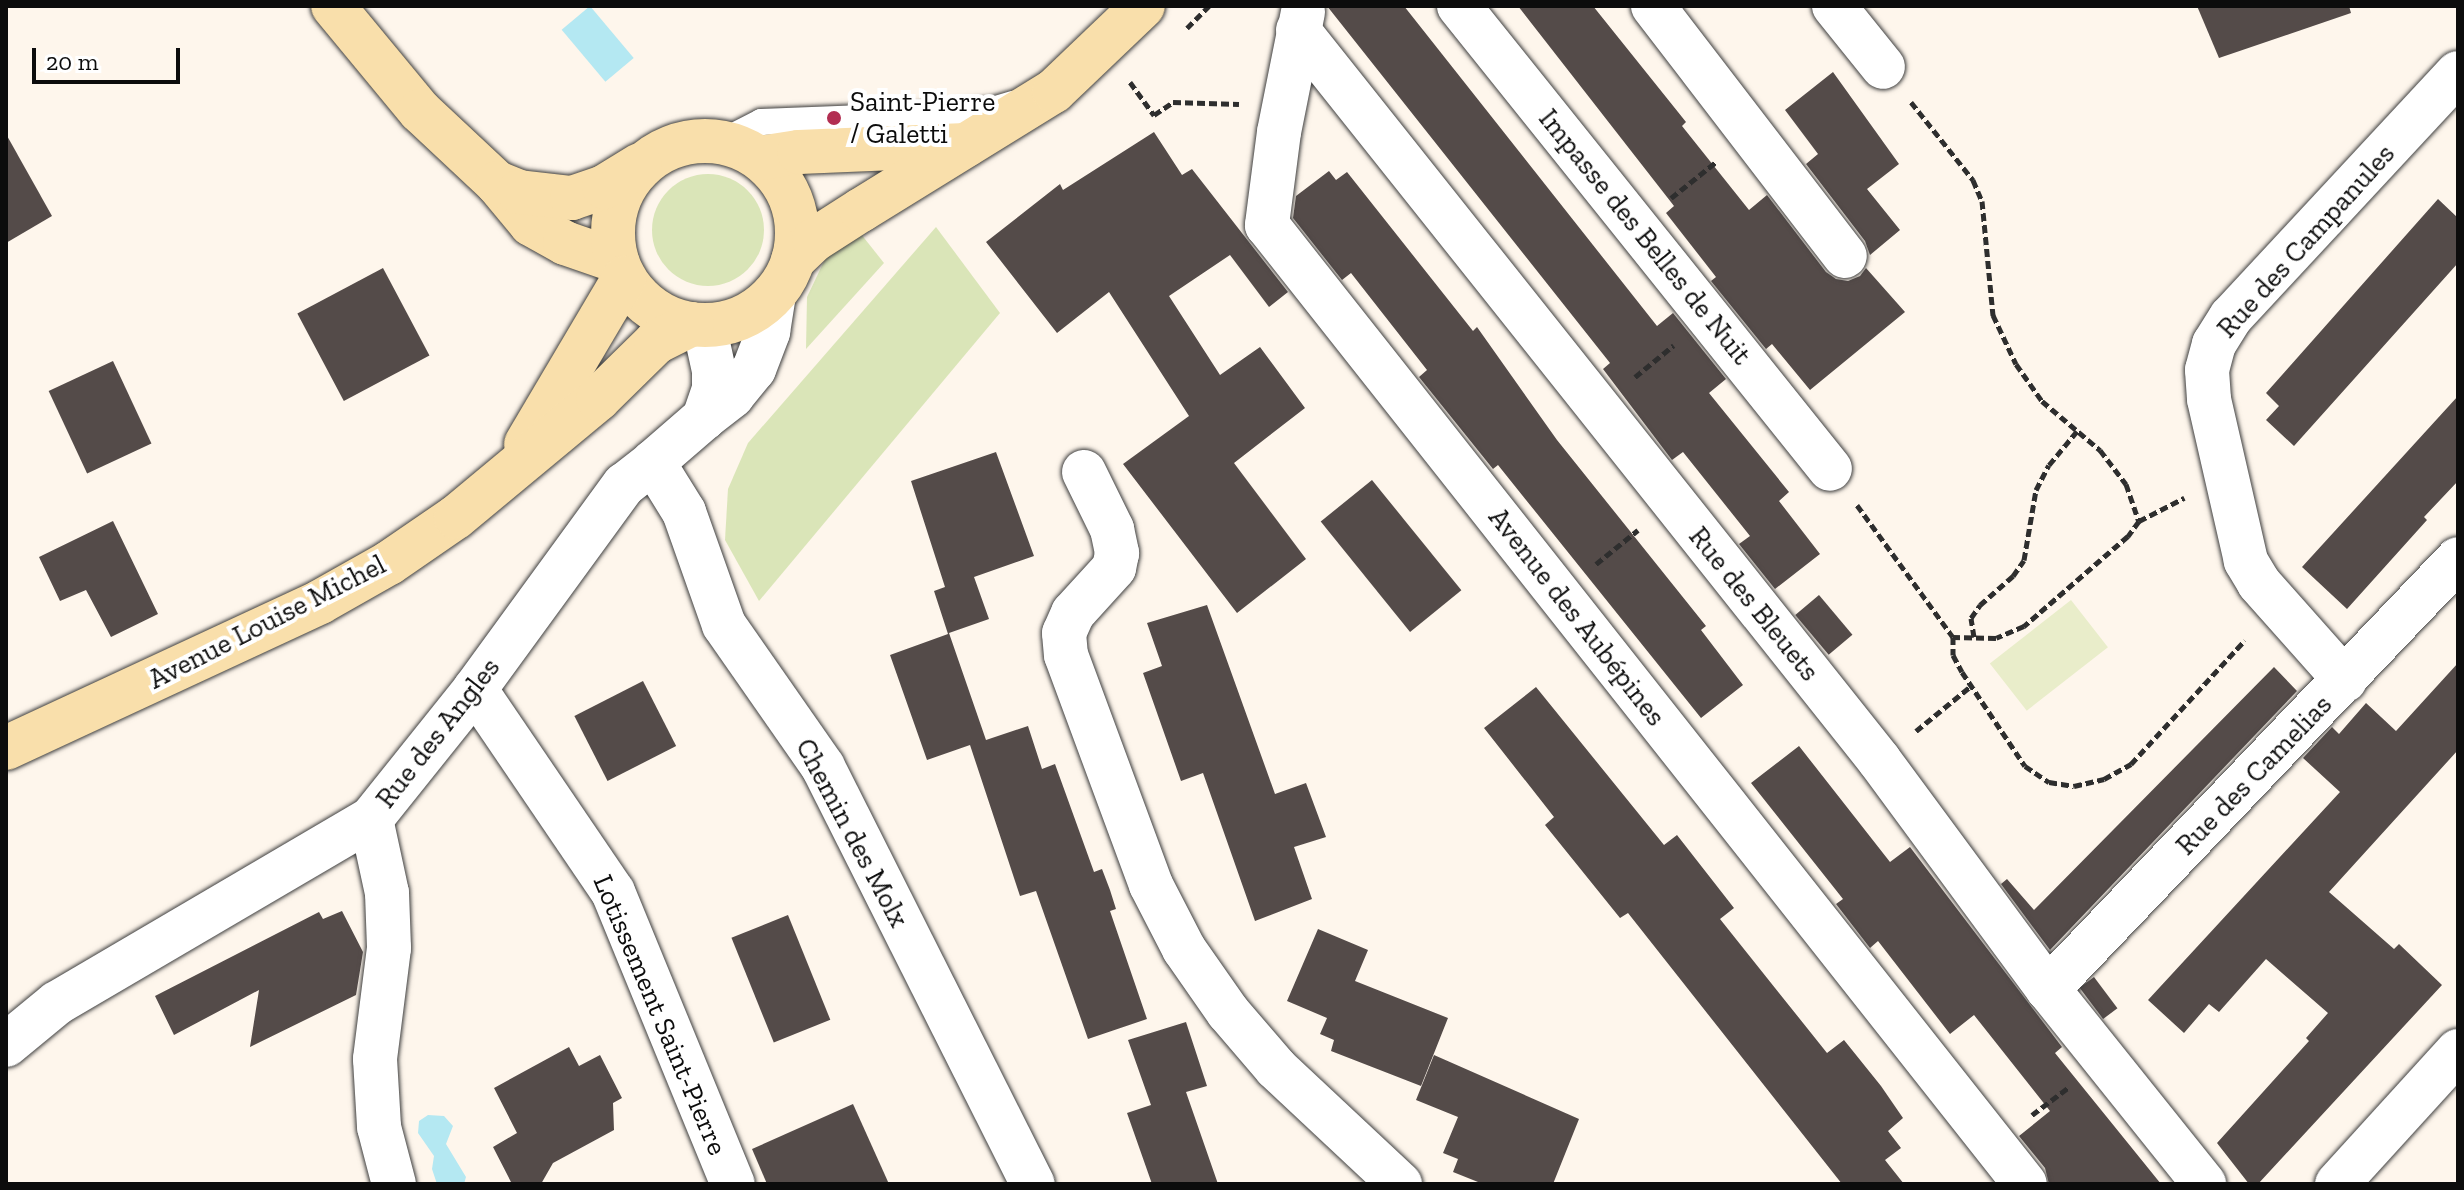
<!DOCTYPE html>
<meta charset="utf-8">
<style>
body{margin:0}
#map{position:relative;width:2464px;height:1190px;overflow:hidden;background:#fef6ec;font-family:"Zilla Slab",serif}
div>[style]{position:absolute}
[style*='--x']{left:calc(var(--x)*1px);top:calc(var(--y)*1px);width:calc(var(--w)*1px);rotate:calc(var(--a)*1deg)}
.green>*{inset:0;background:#dae5b8}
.round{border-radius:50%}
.pitch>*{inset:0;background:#e9edca;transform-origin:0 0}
.water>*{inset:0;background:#b4e8f2;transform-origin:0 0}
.building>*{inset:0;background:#544b49;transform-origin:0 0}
.path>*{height:5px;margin-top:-2.5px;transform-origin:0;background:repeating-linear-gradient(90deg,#2e2e2e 0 8px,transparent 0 12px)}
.roads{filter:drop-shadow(0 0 2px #3f3f3f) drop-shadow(0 0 2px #3f3f3f)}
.lane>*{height:26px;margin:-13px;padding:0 13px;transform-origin:13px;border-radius:13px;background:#fff}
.street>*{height:44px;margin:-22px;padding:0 22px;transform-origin:22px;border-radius:22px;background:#fff}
.secondary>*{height:44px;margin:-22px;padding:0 22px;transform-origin:22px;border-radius:22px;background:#f9dfab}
.secondary>.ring{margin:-22px;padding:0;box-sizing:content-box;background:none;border:44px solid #f9dfab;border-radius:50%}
.dots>*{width:22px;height:22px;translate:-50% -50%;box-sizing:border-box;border:4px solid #fff;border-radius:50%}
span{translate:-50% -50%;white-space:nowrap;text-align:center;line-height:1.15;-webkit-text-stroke:8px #fff;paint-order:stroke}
.poi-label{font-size:28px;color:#0c0c0c}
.left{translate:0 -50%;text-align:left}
.street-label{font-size:28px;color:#0c0c0c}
.frame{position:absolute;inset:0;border:8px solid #0c0c0c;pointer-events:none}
.scale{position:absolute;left:32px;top:48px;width:148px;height:36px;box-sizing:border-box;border:4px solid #0c0c0c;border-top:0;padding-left:10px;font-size:24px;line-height:28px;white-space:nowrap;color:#0c0c0c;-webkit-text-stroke:6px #fff;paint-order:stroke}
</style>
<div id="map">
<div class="green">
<div class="round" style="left:652px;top:174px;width:112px;height:112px"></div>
<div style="clip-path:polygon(936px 227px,1000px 313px,759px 601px,725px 540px,728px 489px,748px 443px)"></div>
<div style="clip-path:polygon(857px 229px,884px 263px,806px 349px,807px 297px,827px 255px)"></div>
</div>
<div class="pitch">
<div style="left:2071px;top:600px;width:60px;height:103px;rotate:52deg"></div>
</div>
<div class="water">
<div style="left:590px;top:6px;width:68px;height:37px;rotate:50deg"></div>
<div style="clip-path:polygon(428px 1115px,444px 1116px,453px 1126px,446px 1144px,466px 1177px,464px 1184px,437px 1184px,432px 1169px,434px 1156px,418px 1133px,419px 1121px)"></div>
</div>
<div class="building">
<div style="clip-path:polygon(1327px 6px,1404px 6px,1657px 326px,1673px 313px,1726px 379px,1709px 393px,1789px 492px,1779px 501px,1820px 554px,1775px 589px,1739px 544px,1750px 536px,1683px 452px,1672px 460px,1603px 369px,1610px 363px)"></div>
<div style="clip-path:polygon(1518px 6px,1593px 6px,1686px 122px,1682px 126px,1749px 210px,1767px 195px,1826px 272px,1836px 279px,1848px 281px,1860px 276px,1866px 268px,1905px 312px,1810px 390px,1772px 344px,1766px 349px,1711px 281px,1716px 277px,1666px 213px,1674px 206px)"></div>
<div style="clip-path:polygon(2197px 6px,2349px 6px,2351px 13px,2219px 58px)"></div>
<div style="clip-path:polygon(1833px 72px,1899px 164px,1867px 189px,1900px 230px,1870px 255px,1865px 241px,1806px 164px,1818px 154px,1785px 110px)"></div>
<div style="clip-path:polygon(1154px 132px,1182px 175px,1192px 169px,1288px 292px,1269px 307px,1230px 255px,1169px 296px,1220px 375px,1260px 347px,1305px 408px,1234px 463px,1306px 559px,1237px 613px,1123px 464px,1189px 416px,1109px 292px,1057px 333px,986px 242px,1060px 184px,1063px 190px)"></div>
<div style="clip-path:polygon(6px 134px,52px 216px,6px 243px)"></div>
<div style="clip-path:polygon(1329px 171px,1336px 180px,1347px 172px,1473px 331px,1477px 327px,1557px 440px,1706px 626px,1701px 630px,1743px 685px,1701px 718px,1498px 465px,1493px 469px,1419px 377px,1427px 370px,1351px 273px,1342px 280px,1293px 218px,1296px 196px)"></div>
<div style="clip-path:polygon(2438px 199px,2458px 218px,2458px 263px,2294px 446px,2266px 420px,2279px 406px,2266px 393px)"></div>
<div style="left:383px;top:268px;width:99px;height:97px;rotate:62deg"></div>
<div style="left:113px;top:361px;width:91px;height:71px;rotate:65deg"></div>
<div style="clip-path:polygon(2458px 396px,2458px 481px,2424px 517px,2427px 520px,2347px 609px,2302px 567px)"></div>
<div style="clip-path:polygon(996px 452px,1034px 556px,974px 577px,989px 619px,949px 633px,986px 740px,1028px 726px,1042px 769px,1055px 764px,1094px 872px,1102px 869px,1110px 890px,1116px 909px,1110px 911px,1147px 1019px,1088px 1039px,1036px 891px,1020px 896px,970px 745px,927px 760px,890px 655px,948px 634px,934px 591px,945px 587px,911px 481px)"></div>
<div style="left:1372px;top:480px;width:142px;height:66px;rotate:51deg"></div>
<div style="clip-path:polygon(113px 521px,158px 614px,111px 637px,86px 590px,60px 601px,39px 557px)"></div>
<div style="left:1819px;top:595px;width:52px;height:31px;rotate:50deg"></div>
<div style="clip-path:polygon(1207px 605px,1275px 794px,1306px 783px,1326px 837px,1294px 847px,1312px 899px,1255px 921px,1203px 773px,1181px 781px,1143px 673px,1162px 666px,1147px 623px)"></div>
<div style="clip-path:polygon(2458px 663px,2458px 750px,2329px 892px,2394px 949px,2399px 944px,2442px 985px,2258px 1184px,2249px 1184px,2217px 1143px,2309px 1041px,2306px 1038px,2328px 1013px,2266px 959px,2219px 1012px,2209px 1004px,2184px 1033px,2148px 1000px,2340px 792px,2303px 758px,2332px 727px,2339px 734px,2366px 703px,2396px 731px)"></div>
<div style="clip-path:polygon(2274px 667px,2297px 691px,2050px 950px,2001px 884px,2007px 879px,2034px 910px)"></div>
<div style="left:643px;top:681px;width:73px;height:77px;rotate:63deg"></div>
<div style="clip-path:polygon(1536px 687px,1664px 845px,1677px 835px,1734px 908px,1720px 919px,1827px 1053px,1844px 1040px,1881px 1086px,1903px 1118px,1888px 1131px,1901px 1148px,1885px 1160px,1904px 1184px,1842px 1184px,1628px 913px,1620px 918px,1545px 825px,1554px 817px,1484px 728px)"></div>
<div style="clip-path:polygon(1799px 746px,1890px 862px,1910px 847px,2062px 1047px,2055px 1053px,2161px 1184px,2049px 1184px,2045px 1168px,2019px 1136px,2050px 1111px,1974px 1015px,1950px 1034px,1878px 941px,1870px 948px,1836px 904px,1843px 899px,1751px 783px)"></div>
<div style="clip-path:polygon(342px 911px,363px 952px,356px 995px,250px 1047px,259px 990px,174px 1035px,155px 996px,319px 912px,323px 919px)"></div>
<div style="left:788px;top:915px;width:113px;height:61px;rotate:68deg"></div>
<div style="clip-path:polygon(1318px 929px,1368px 950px,1355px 981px,1448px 1018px,1421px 1086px,1331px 1051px,1334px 1040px,1320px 1034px,1327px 1018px,1287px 1001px)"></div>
<div style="left:2094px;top:977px;width:39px;height:18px;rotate:53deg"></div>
<div style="clip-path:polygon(1186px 1022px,1207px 1086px,1186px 1092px,1218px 1184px,1152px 1184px,1127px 1113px,1151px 1105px,1128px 1040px)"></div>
<div style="clip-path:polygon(569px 1047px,579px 1066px,600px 1055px,622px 1098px,613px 1103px,614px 1130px,553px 1163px,541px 1184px,512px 1184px,493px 1147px,517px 1133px,494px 1088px)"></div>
<div style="clip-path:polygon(1434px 1055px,1579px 1119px,1553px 1184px,1483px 1184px,1453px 1172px,1458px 1159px,1443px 1153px,1458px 1117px,1416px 1100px)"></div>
<div style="clip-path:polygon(853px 1104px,889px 1184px,767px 1184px,752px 1149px)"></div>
</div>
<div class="path">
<div style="--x:1187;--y:28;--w:31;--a:-45"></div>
<div style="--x:1130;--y:82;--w:41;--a:54"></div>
<div style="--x:1154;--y:115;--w:23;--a:-34"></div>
<div style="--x:1173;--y:102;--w:66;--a:1.7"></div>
<div style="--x:1911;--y:102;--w:100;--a:51.5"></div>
<div style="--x:1973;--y:180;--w:23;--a:67"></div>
<div style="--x:1982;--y:201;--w:115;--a:84.5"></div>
<div style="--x:1993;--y:315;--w:54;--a:64.9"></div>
<div style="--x:2016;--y:364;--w:45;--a:54.9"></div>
<div style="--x:2042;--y:401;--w:76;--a:40.2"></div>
<div style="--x:2100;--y:450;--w:43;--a:52.6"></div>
<div style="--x:2126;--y:484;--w:39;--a:71"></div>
<div style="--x:2139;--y:521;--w:19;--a:126"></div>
<div style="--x:2128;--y:536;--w:138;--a:139.1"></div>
<div style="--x:2024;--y:626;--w:30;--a:157"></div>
<div style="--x:1996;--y:638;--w:43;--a:-178.7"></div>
<div style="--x:1671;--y:198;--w:58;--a:-38.7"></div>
<div style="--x:1635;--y:377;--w:50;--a:-39.4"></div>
<div style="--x:1857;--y:505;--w:163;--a:54"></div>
<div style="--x:1953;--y:637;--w:18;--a:90"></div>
<div style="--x:1953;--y:655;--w:19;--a:62"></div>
<div style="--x:1962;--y:672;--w:113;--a:56.2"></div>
<div style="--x:2025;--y:766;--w:29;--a:34"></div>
<div style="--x:2049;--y:782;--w:25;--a:9"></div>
<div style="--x:2074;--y:786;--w:31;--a:-13"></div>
<div style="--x:2104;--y:779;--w:31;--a:-29"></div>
<div style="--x:2131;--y:764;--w:168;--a:-47.4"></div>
<div style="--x:2139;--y:521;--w:51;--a:-27.1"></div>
<div style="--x:1596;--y:564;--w:54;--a:-39"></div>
<div style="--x:1974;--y:637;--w:19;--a:-99"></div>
<div style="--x:1971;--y:618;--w:16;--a:-55"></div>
<div style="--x:1980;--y:605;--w:44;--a:-41.3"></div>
<div style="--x:2013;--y:576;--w:19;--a:-55"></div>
<div style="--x:2024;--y:560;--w:71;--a:-80.3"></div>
<div style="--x:2036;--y:490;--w:28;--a:-63"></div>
<div style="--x:2049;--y:465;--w:44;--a:-50.5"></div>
<div style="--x:1916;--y:731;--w:71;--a:-39.3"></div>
<div style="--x:2032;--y:1115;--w:46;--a:-37.1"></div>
</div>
<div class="roads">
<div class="lane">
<div style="--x:722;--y:142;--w:44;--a:-27.1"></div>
<div style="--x:761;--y:122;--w:186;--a:-2.2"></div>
<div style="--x:947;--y:115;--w:46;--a:-6.2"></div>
<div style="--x:993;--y:110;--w:21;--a:-17"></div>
</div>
<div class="street">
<div style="--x:1459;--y:6;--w:593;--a:51.29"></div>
<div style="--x:1653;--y:6;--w:315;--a:52.5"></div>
<div style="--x:1834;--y:6;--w:78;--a:51.2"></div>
<div style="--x:1303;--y:12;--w:122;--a:101.3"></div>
<div style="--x:1279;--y:132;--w:94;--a:97.4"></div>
<div style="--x:1267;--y:225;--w:1222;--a:51.68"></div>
<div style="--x:1298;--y:30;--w:933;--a:51.48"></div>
<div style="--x:1879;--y:760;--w:285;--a:53.6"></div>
<div style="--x:2048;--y:989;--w:250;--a:51.3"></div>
<div style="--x:704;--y:325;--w:47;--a:77.7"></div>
<div style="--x:714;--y:371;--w:18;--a:90"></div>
<div style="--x:714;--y:389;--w:31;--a:109"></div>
<div style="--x:704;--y:418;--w:36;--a:-38"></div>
<div style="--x:732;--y:396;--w:35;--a:-51"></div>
<div style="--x:754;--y:369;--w:40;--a:-69"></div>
<div style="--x:768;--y:332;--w:38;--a:-81"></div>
<div style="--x:704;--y:418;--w:67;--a:139.2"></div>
<div style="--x:653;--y:462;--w:59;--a:58.2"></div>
<div style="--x:684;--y:512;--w:120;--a:70.5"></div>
<div style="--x:724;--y:625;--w:173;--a:55.1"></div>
<div style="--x:823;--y:767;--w:467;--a:63.3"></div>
<div style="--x:1084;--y:472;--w:64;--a:63.8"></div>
<div style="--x:1112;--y:529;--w:25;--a:78"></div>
<div style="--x:1117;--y:553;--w:15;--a:101"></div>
<div style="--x:1114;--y:568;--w:61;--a:132.3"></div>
<div style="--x:1073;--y:613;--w:22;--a:114"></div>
<div style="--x:1064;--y:633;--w:22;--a:85"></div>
<div style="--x:1066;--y:655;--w:245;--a:69.7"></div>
<div style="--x:1151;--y:885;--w:72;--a:62.7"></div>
<div style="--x:1184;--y:949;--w:77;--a:55.1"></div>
<div style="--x:1228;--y:1012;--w:74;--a:49.4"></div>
<div style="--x:1276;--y:1068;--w:170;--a:43.1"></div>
<div style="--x:2345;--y:680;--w:130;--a:-131.6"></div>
<div style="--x:2259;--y:583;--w:26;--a:-121"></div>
<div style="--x:2246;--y:561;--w:166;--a:-102.9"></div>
<div style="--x:2209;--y:399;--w:29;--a:-94"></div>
<div style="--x:2207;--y:370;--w:27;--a:-75"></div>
<div style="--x:2214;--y:344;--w:32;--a:-58"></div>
<div style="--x:2231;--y:317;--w:333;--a:-47.1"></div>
<div style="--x:475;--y:689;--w:245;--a:55.8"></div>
<div style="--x:613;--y:892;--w:316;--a:67.7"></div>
<div style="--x:371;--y:819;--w:76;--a:77.8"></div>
<div style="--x:387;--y:893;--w:55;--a:87.9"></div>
<div style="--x:389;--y:948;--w:112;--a:97.2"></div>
<div style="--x:375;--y:1059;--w:68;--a:86.6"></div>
<div style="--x:379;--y:1127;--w:59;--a:75.3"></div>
<div style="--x:2048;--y:989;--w:594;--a:-46.36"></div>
<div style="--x:6;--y:1045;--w:66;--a:-39.5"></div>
<div style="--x:57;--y:1003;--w:364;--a:-30.4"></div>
<div style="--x:371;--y:819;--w:166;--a:-51.3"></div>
<div style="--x:475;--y:689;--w:253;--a:-53.9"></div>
<div style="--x:624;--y:485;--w:37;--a:-38"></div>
<div style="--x:2337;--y:1184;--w:180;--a:-47.7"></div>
</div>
<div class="secondary">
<div style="--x:333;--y:6;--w:136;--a:50.4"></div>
<div style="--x:420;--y:111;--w:105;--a:43.1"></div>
<div style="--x:497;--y:183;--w:53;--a:50.3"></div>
<div style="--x:531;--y:224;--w:39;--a:29"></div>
<div style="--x:565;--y:243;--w:55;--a:19.1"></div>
<div class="ring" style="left:613px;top:141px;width:140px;height:140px"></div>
<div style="--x:760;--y:158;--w:39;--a:-9"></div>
<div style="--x:799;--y:152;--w:167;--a:-2.4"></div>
<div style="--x:497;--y:183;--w:24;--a:22"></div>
<div style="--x:519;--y:192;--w:53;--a:6.5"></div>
<div style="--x:572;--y:198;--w:34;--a:-19"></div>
<div style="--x:604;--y:187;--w:42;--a:-31.4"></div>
<div style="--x:793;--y:260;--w:29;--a:-44"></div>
<div style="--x:814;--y:240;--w:56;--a:-32.6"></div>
<div style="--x:861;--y:210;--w:227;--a:-31.7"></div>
<div style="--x:1054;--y:91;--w:123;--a:-43.7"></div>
<div style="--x:526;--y:444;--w:193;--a:-59.4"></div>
<div style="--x:6;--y:748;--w:346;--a:-24.9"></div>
<div style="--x:320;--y:602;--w:79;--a:-29.5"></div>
<div style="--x:389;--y:563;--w:81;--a:-34.5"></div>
<div style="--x:456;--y:517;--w:185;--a:-39.7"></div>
<div style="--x:598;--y:399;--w:81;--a:-44.5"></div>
<div style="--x:656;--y:342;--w:40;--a:-26.6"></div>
</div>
</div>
<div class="dots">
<div style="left:834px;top:118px;background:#b22e52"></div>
</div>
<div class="poi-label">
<span class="left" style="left:850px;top:118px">Saint-Pierre<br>/ Galetti</span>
</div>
<div class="street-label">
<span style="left:1645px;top:237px;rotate:51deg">Impasse des Belles de Nuit</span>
<span style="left:2306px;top:241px;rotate:-48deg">Rue des Campanules</span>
<span style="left:1754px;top:604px;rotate:51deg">Rue des Bleuets</span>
<span style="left:1577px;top:617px;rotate:52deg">Avenue des Aubépines</span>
<span style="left:267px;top:622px;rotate:-27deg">Avenue Louise Michel</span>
<span style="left:438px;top:733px;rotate:-52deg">Rue des Angles</span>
<span style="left:2254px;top:775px;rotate:-46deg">Rue des Camelias</span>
<span style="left:852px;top:833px;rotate:62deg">Chemin des Molx</span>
<span style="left:660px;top:1015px;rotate:67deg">Lotissement Saint-Pierre</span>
</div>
<div class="frame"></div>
<div class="scale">20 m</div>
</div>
